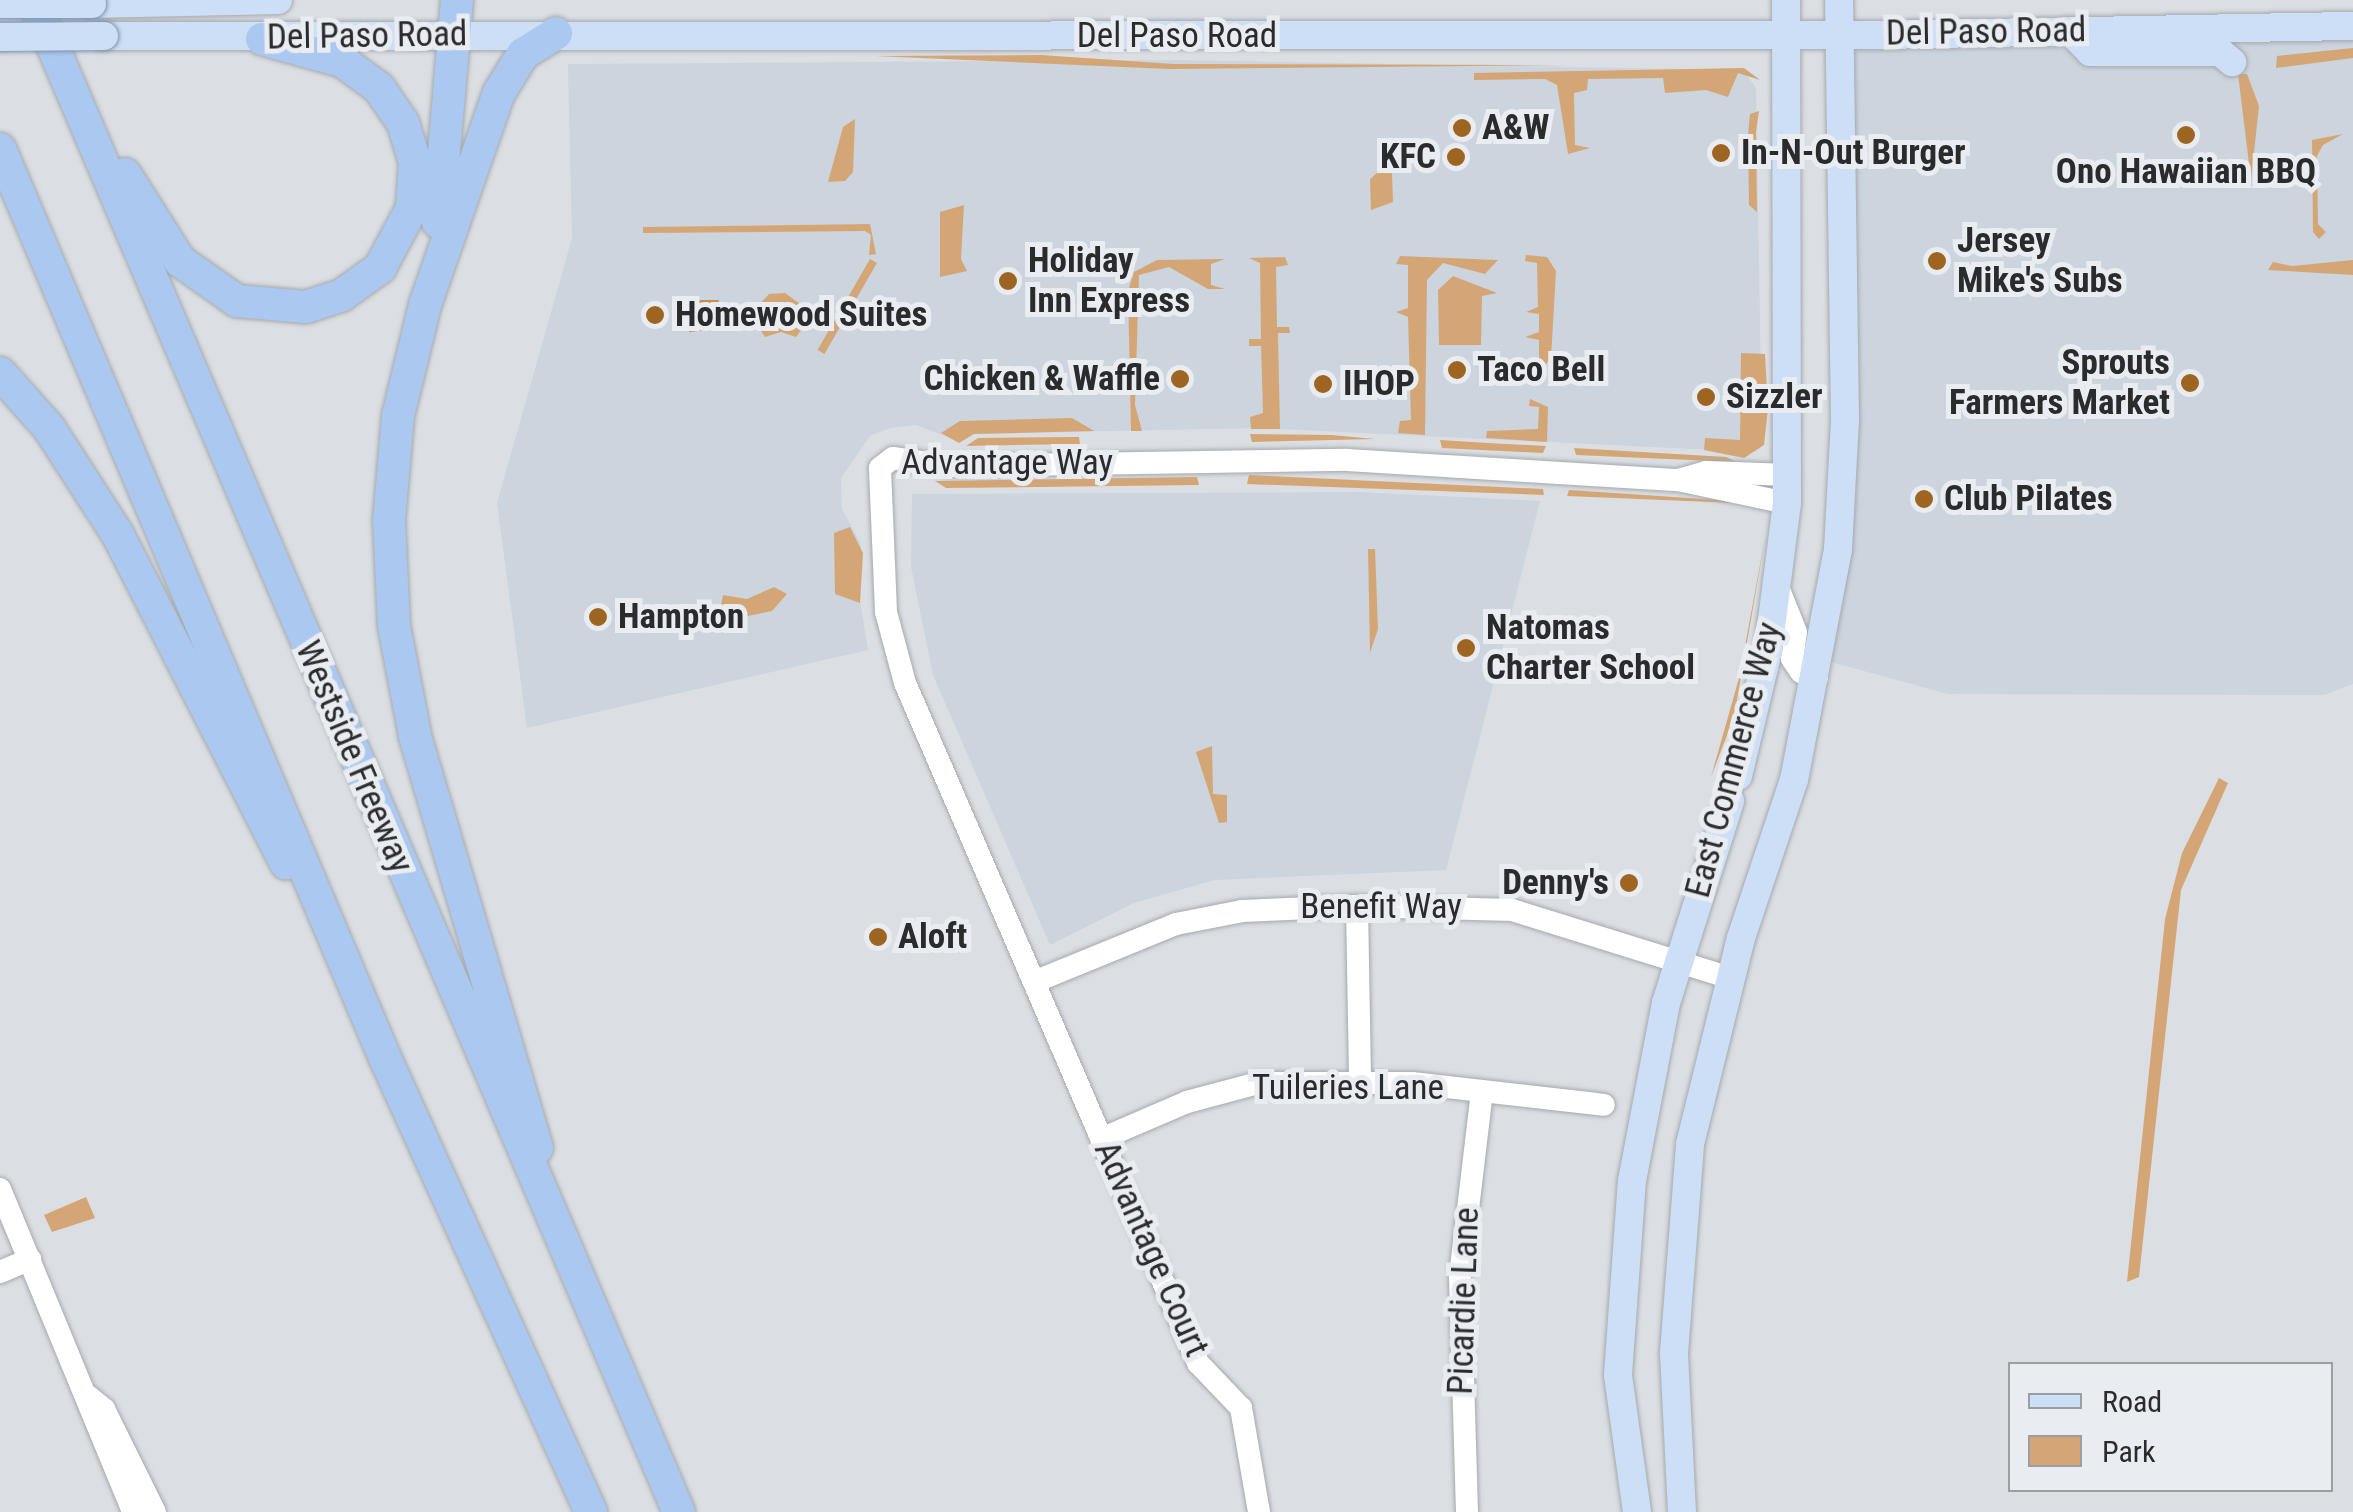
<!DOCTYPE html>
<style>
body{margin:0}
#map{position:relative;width:2353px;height:1512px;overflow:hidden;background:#dbdfe3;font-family:"Roboto Condensed",sans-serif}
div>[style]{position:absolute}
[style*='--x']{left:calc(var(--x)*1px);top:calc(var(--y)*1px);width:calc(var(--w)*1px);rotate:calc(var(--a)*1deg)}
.built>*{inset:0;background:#ccd4de}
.green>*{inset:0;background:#d4a676;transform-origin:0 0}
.water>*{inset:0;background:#ca8f4d}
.roads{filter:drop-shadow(0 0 2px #a6a9ad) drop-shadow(0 0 2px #a6a9ad)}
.minor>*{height:22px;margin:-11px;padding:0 11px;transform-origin:11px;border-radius:11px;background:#fff}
.major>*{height:28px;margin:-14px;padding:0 14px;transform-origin:14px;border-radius:14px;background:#cddff6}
.highway>*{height:32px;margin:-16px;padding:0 16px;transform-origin:16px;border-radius:16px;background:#abc9f0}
.bridges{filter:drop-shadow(0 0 2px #7e92ab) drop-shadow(0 0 2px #7e92ab)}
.major-bridge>*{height:28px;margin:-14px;padding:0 14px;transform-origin:14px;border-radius:14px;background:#cddff6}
.dots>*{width:28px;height:28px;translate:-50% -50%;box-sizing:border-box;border:5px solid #e9ecf1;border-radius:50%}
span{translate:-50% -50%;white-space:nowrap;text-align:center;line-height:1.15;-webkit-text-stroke:10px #e9ecf1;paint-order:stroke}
.street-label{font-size:35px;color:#292b2c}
.poi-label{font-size:35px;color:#292b2c;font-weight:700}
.left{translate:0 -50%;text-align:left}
.right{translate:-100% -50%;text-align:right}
.legend{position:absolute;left:2008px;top:1362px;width:325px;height:130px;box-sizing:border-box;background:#e9ecf1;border:2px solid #9c9fa2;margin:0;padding:12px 18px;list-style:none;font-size:30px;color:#292b2c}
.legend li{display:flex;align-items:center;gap:20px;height:50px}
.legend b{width:50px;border:2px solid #9c9fa2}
</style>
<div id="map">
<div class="built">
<div style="clip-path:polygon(2353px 33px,2353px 684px,2324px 695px,1948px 694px,1831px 662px,1845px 587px,1854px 356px,1849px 49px,2214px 46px,2247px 34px)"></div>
<div style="clip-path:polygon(1172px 60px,1743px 70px,1756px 88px,1762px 444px,1755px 452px,1258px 428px,972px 434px,958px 441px,916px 425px,890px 428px,870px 436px,841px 478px,842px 509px,861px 544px,856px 577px,868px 650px,527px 728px,497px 503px,572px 238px,568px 64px)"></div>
<div style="clip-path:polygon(1358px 492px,1540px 501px,1446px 870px,1215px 880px,1134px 903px,1050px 945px,933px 675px,911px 567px,912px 494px)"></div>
</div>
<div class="green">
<div style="clip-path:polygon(2353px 48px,2353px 58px,2276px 68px,2277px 56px)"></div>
<div style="clip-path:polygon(1041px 55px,1173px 64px,1565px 65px,1168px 69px,875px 56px)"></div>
<div style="clip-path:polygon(1744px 68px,1760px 80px,1738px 73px,1728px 97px,1706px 90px,1665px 93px,1663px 78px,1588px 79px,1587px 90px,1574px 93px,1575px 145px,1590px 148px,1568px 154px,1557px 85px,1545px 79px,1474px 80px,1474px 73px)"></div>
<div style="clip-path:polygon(2238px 74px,2247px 74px,2259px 106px,2251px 180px)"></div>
<div style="clip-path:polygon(1759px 111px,1756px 132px,1757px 212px,1749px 205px,1748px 135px,1750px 114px)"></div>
<div style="clip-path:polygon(855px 119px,853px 172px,845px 181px,828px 182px,843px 127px)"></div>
<div style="clip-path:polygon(2343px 134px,2323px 145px,2317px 156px,2318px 224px,2326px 232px,2319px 239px,2313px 232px,2312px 140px)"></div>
<div style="clip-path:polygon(1377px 173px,1392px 173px,1393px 202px,1371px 210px,1370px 179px)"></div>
<div style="clip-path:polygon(964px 205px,961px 259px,967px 271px,940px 277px,940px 212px)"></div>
<div style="clip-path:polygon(870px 224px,876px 254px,869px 255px,871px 235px,865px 231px,643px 233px,643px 227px)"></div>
<div style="clip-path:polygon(1526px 255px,1547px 257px,1556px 271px,1551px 358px,1541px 370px,1525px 367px,1539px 362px,1539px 340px,1525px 337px,1539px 332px,1539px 314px,1526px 312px,1538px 307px,1537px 263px,1525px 261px)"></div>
<div style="clip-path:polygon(1400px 256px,1498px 260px,1485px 274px,1443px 263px,1427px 280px,1425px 435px,1398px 433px,1400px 421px,1411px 420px,1408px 317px,1396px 312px,1408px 308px,1408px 265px,1396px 264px)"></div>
<div style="clip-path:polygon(1285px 257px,1288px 265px,1276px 267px,1277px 327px,1289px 327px,1290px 333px,1278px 333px,1280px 429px,1251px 429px,1250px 417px,1263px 413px,1261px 346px,1249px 346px,1249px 339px,1261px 339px,1260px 263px,1249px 258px)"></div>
<div style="left:870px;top:259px;width:8px;height:105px;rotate:30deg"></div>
<div style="clip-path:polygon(1225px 259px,1211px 264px,1211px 285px,1225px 289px,1208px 289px,1169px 267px,1139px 275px,1135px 405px,1142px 431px,1131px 431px,1128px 291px,1134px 272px,1157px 260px)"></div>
<div style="clip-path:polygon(2353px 260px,2353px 275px,2268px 270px,2273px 262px,2292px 266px)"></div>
<div style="clip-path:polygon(1453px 276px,1497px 293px,1482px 296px,1481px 345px,1439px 345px,1438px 290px)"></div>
<div style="clip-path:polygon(785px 293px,803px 306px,802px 329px,796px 337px,781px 332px,765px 337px,756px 323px,758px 306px,769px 294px)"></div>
<div style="clip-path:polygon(1741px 353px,1765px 354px,1768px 409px,1764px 445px,1744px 458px,1704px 450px,1705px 438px,1740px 440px)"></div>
<div style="clip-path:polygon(1530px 399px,1548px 407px,1547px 442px,1486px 438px,1487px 431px,1538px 429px,1539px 407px,1529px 406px)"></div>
<div style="clip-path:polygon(1072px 418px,1094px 431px,974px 434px,959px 443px,941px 433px,960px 421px)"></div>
<div style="clip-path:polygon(1250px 434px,1332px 435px,1375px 439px,1252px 442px)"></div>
<div style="clip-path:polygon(1079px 437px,1080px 444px,966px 446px,978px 438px)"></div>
<div style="clip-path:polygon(1440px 440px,1488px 443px,1546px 446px,1543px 453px,1442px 448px)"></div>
<div style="clip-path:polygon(1574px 448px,1726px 457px,1736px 462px,1576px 455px)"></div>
<div style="clip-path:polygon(1249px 475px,1543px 489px,1544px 495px,1247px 484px)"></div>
<div style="clip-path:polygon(1197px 477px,1199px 485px,946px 488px,935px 481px)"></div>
<div style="clip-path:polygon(1569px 490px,1734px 501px,1734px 503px,1567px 496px)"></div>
<div style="clip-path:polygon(850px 527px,863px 553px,860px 603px,835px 594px,834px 533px)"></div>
<div style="clip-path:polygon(1766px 533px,1734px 717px,1711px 777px,1739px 678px)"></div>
<div style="clip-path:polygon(1368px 549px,1375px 549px,1378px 629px,1370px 653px)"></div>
<div style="clip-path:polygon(774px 587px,787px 594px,772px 611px,718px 622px,723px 595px,747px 599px)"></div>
<div style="clip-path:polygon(1212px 746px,1213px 794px,1227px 795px,1227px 822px,1219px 823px,1196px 752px)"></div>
<div style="clip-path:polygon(2219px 778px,2228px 783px,2181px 890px,2139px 1277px,2127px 1282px,2165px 919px,2182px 853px)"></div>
<div style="clip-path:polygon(86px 1197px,95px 1218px,52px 1232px,44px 1215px)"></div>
</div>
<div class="water">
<div style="clip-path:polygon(688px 300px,719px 300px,707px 330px,689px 332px)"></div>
</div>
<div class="roads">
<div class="minor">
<div style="--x:1678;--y:480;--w:29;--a:-16"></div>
<div style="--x:1706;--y:472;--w:83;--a:2.1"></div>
<div style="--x:1778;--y:587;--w:48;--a:68.2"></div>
<div style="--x:1796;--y:632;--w:27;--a:98"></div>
<div style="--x:1792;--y:659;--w:16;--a:55"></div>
<div style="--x:1801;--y:672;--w:17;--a:21"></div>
<div style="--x:1357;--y:906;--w:177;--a:89"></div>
<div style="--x:1034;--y:982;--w:153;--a:-22.2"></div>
<div style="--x:1176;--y:924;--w:67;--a:-11.1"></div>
<div style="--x:1242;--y:911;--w:115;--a:-2.5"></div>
<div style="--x:1357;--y:906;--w:155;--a:1.5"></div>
<div style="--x:1512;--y:910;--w:228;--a:17.3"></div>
<div style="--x:1101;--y:1139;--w:94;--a:-23.3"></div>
<div style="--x:1187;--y:1102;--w:73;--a:-15"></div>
<div style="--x:1258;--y:1083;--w:154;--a:0"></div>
<div style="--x:1412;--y:1083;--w:193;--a:6.5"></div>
<div style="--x:0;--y:1189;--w:349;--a:67.6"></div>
<div style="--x:0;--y:1272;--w:33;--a:-23"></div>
<div style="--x:88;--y:1396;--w:21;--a:39"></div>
<div style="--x:104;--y:1409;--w:115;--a:63.7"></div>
<div style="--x:1259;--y:1512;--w:106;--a:-99.8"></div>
<div style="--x:1241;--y:1408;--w:62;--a:-133.7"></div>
<div style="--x:1198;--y:1363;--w:740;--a:-113.31"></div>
<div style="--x:905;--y:683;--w:73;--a:-105"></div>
<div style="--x:886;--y:612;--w:144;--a:-92.4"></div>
<div style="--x:880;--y:468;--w:16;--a:-38"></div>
<div style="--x:893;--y:458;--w:57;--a:8.1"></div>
<div style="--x:949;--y:466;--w:398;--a:-0.9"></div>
<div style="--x:1347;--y:460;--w:332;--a:3.5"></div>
<div style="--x:1678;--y:480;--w:111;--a:11.9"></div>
<div style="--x:1467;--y:1512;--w:236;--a:-91.7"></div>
<div style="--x:1460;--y:1276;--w:186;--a:-83.2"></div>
</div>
<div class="major">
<div style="--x:92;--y:4;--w:186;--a:-1.2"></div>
<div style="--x:2070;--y:31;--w:29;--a:46"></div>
<div style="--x:2090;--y:52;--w:130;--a:0"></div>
<div style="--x:2220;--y:52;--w:16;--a:40"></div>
<div style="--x:104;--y:36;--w:1776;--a:-0.03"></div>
<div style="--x:1880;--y:35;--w:473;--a:-1.1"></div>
<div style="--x:1738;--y:776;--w:129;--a:-76.5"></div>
<div style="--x:1768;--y:651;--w:149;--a:-82.7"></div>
<div style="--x:1787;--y:503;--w:503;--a:-90.11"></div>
<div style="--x:1637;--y:1512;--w:138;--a:-97.9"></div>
<div style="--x:1618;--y:1375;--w:195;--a:-85.9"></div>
<div style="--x:1632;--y:1181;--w:181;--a:-79.2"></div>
<div style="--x:1666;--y:1003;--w:212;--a:-72.4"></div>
<div style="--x:1682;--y:1512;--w:159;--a:-92.9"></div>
<div style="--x:1674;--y:1353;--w:210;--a:-85.6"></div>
<div style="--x:1690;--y:1144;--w:212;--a:-76.1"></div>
<div style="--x:1741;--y:938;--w:167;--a:-71.5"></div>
<div style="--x:1794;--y:780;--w:235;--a:-79.2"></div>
<div style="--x:1838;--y:549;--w:128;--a:-86.9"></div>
<div style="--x:1845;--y:421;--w:421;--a:-90.8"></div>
</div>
<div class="highway">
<div style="--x:33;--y:0;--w:1644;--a:66.87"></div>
<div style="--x:0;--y:149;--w:989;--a:67.04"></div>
<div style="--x:386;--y:1060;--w:496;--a:65.6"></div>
<div style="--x:125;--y:174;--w:103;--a:57.7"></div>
<div style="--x:180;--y:261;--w:70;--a:35.1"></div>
<div style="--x:237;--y:301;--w:69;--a:5"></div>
<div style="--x:306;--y:307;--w:38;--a:-18"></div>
<div style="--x:342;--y:295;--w:47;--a:-35.4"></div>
<div style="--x:380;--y:268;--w:68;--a:-61.9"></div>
<div style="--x:412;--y:208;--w:46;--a:-86.3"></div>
<div style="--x:415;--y:162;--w:41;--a:-107.1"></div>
<div style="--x:403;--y:123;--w:42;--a:-124.4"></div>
<div style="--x:379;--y:88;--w:46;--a:-143.9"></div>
<div style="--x:342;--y:61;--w:83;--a:-164.6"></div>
<div style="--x:438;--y:222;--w:223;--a:-85.1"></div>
<div style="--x:0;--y:373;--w:74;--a:48.3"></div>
<div style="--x:49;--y:428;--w:127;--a:57.2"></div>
<div style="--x:118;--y:535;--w:369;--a:62.9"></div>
<div style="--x:537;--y:1148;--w:431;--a:-106.5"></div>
<div style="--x:415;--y:735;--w:111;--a:-100.9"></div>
<div style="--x:394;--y:626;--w:105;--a:-92.7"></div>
<div style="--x:389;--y:521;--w:105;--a:-85.1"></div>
<div style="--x:398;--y:416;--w:114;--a:-76.3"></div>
<div style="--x:425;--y:305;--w:225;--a:-70.8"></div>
<div style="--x:499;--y:93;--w:46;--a:-58.4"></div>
<div style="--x:523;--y:54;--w:39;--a:-32"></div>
</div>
</div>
<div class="bridges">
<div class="major-bridge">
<div style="--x:0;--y:4;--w:92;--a:0"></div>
<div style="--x:0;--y:37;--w:104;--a:-0.6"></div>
</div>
</div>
<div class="dots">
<div style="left:1462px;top:128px;background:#9d6521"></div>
<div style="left:2186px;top:135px;background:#9d6521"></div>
<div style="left:1721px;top:153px;background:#9d6521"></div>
<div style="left:1456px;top:157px;background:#9d6521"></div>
<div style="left:1937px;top:261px;background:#9d6521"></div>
<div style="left:1008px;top:281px;background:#9d6521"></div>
<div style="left:655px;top:315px;background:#9d6521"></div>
<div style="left:1457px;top:370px;background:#9d6521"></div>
<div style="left:1180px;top:379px;background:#9d6521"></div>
<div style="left:2190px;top:383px;background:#9d6521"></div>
<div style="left:1323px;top:384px;background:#9d6521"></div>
<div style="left:1706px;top:397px;background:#9d6521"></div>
<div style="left:1924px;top:499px;background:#9d6521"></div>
<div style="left:598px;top:617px;background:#9d6521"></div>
<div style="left:1466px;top:648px;background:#9d6521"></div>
<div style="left:1629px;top:883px;background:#9d6521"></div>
<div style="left:878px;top:937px;background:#9d6521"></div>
</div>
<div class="street-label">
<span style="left:1986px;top:32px;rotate:-1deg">Del Paso Road</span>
<span style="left:367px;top:36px;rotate:-1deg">Del Paso Road</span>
<span style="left:1177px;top:36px">Del Paso Road</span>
<span style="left:1007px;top:463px">Advantage Way</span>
<span style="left:354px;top:757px;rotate:67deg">Westside Freeway</span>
<span style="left:1734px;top:760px;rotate:-75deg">East Commerce Way</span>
<span style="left:1381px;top:907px">Benefit Way</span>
<span style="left:1348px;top:1088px">Tuileries Lane</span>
<span style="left:1151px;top:1249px;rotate:66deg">Advantage Court</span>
<span style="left:1464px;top:1301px;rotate:-88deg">Picardie Lane</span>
</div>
<div class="poi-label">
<span class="left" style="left:1482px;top:128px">A&amp;W</span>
<span class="left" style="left:1741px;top:153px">In-N-Out Burger</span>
<span class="right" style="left:1436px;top:157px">KFC</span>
<span style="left:2186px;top:172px">Ono Hawaiian BBQ</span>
<span class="left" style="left:1957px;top:261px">Jersey<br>Mike's Subs</span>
<span class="left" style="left:1028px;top:281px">Holiday<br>Inn Express</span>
<span class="left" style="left:675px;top:315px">Homewood Suites</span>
<span class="right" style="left:2170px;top:383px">Sprouts<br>Farmers Market</span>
<span class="left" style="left:1477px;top:370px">Taco Bell</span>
<span class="right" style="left:1160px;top:379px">Chicken &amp; Waffle</span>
<span class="left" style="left:1343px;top:384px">IHOP</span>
<span class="left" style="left:1726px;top:397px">Sizzler</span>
<span class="left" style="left:1944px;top:499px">Club Pilates</span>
<span class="left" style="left:618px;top:617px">Hampton</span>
<span class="left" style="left:1486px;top:648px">Natomas<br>Charter School</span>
<span class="right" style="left:1609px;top:883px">Denny's</span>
<span class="left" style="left:898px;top:937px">Aloft</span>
</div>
<ul class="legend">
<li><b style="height:12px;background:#cddff6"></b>Road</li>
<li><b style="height:28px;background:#d4a676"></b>Park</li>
</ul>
</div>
